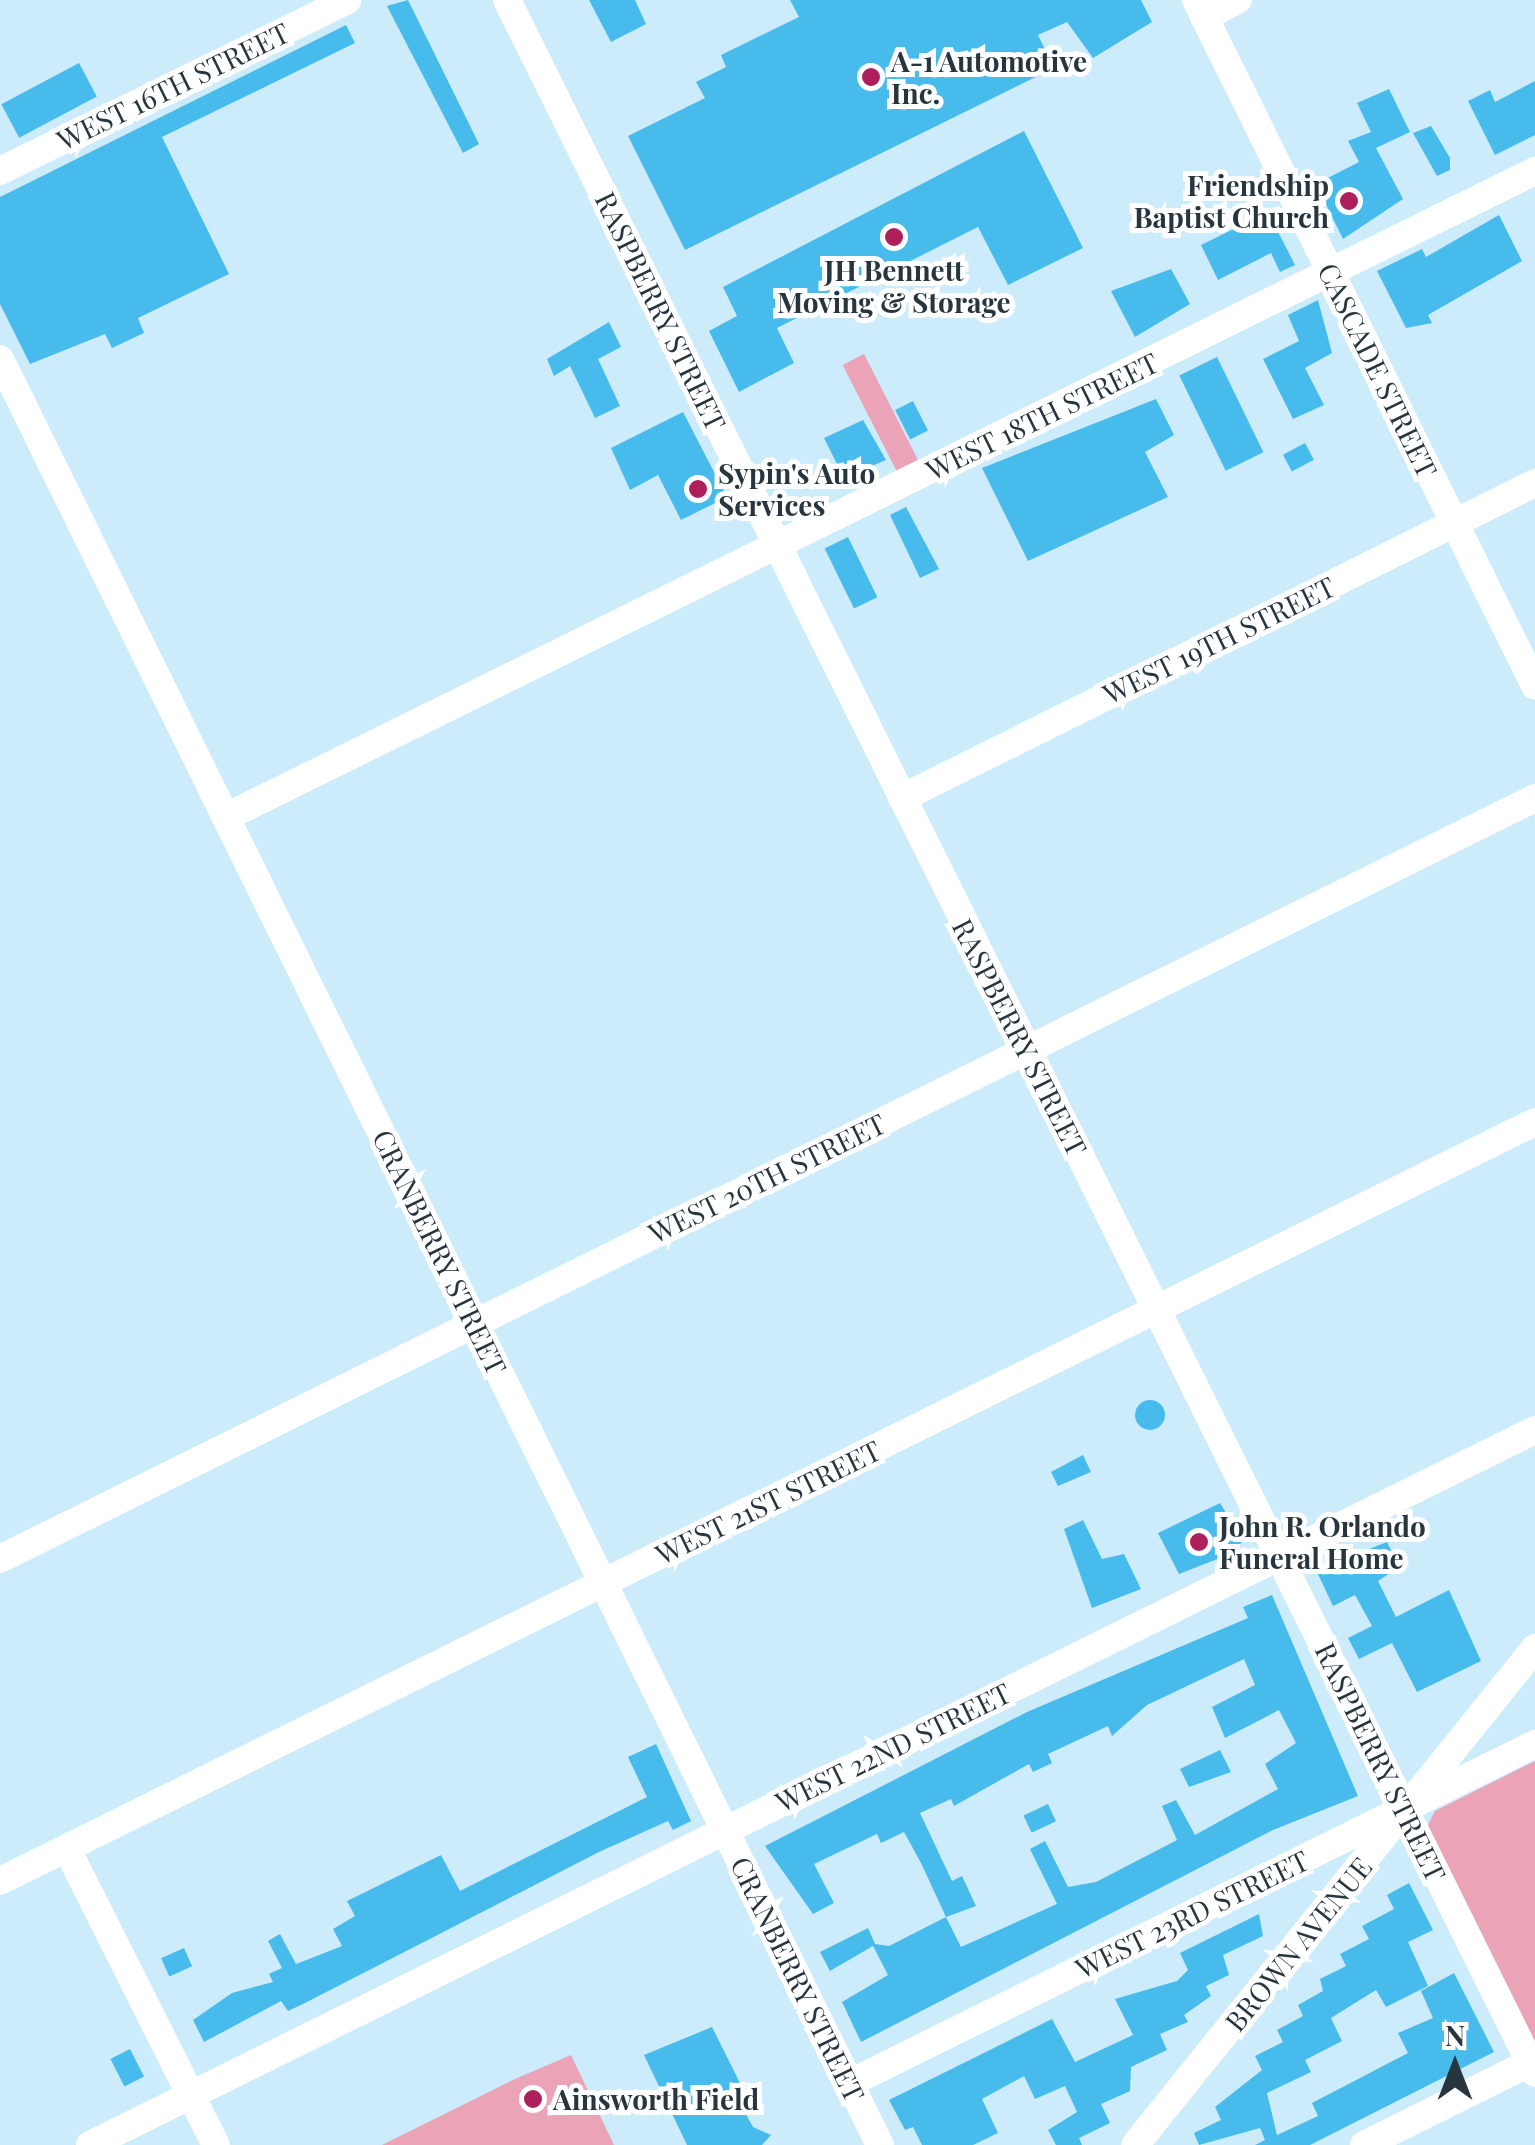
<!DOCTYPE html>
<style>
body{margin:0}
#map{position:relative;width:1535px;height:2145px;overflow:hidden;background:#ccebfb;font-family:"Playfair Display",serif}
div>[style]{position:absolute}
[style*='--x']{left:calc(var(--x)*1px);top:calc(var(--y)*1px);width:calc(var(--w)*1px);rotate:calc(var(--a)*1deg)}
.green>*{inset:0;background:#eba4b7;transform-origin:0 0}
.building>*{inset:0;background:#47bcec;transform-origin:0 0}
.round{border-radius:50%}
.minor>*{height:28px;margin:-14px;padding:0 14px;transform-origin:14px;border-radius:14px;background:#fff}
.dots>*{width:28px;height:28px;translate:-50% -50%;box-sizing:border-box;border:5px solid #fff;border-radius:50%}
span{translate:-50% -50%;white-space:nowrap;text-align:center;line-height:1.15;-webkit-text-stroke:10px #fff;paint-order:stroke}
.poi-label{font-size:28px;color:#27363e;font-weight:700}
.left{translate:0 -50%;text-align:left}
.right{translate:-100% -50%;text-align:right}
.street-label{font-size:28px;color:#27363e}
.north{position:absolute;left:1405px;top:2015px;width:100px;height:100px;-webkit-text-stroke:8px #fff;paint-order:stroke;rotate:0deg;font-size:28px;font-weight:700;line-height:40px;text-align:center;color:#27363e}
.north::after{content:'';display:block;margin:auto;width:35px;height:45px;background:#27363e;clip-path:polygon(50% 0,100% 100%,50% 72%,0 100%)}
</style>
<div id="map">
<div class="green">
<div style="left:864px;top:354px;width:119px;height:24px;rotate:63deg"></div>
<div style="clip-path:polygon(1535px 1761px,1535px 2042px,1428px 1825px,1435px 1811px)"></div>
<div style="clip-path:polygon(571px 2055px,614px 2145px,382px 2145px,515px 2079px)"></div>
</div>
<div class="building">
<div style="clip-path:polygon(408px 0,479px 144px,463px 153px,387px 6px)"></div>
<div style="clip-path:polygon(589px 0,635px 0,646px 24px,611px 42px)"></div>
<div style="clip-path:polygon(790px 0,1141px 0,1152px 22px,1093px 58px,1067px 22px,1038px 35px,1054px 68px,685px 250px,628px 136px,705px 98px,696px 82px,726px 67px,721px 55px,799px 17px)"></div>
<div style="clip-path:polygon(346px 25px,355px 43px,162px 137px,229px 274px,138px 318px,144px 333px,112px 348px,105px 334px,30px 364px,0 304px,0 197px)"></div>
<div style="left:79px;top:63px;width:38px;height:88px;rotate:62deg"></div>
<div style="clip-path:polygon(1535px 81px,1535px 135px,1495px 155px,1468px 101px,1490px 90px,1495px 102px)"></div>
<div style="clip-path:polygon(1389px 89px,1410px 132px,1376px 148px,1403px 199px,1343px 239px,1316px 184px,1359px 162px,1348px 141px,1371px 132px,1357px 103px)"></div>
<div style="clip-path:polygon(1431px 126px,1450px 158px,1450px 170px,1437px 176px,1413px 133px)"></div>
<div style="clip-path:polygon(1024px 131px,1083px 248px,1008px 285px,978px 227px,777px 328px,794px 363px,739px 392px,709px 331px,737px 316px,723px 287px)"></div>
<div style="clip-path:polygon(1268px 212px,1295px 265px,1280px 272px,1271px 253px,1218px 280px,1201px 245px)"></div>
<div style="clip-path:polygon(1499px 215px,1522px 261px,1428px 315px,1432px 323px,1406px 328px,1377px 271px,1422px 249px,1426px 257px)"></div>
<div style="clip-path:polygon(1171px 269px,1190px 304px,1135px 337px,1111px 291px)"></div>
<div style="clip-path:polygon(1318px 300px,1332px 353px,1305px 368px,1324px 405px,1293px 419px,1263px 359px,1299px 341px,1288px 315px)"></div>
<div style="clip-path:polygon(609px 322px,621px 347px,598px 359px,620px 406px,595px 418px,570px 366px,554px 376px,547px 359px)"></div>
<div style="left:1217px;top:357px;width:106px;height:42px;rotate:64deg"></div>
<div style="clip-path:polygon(1156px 399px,1174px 435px,1145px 452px,1168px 497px,1028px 561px,982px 468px)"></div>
<div style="left:913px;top:401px;width:33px;height:20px;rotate:63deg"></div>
<div style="clip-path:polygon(683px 412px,727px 497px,681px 520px,658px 475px,630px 490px,611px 448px)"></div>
<div style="clip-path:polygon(863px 420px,886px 460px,844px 478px,824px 438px)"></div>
<div style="left:1305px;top:443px;width:19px;height:25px;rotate:62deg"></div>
<div style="clip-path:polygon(906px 507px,939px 569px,920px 578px,890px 515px)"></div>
<div style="left:848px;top:537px;width:67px;height:26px;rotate:64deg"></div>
<div class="round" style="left:1135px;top:1400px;width:30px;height:30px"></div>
<div style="clip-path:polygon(1083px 1455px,1091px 1472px,1058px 1486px,1051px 1472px)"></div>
<div style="clip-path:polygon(1220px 1503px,1242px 1540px,1238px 1551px,1179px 1574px,1158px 1533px)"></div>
<div style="clip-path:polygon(1083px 1520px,1102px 1559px,1124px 1554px,1141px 1589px,1092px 1608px,1064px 1529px)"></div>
<div style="clip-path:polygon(1387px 1542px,1399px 1567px,1378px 1581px,1396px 1617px,1449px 1590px,1481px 1661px,1417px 1692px,1392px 1643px,1359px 1659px,1348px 1638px,1372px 1626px,1355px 1595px,1333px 1606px,1316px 1570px)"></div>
<div style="clip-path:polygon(evenodd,1272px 1595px,1358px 1796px,1273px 1830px,861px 2042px,842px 2002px,888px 1975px,873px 1946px,830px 1971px,820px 1952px,868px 1928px,875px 1944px,889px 1946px,946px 1917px,921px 1863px,904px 1832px,881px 1843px,877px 1834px,814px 1864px,834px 1903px,813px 1914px,765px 1846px,1027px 1712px,1248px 1618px,1243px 1607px,1272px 1595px,1244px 1659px,1255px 1685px,1212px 1707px,1225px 1738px,1279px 1710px,1296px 1743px,1265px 1764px,1278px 1789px,1195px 1835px,1176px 1800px,1162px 1806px,1177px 1840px,1096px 1882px,1068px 1887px,1045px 1841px,1030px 1849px,1057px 1904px,961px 1947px,946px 1917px,976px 1906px,962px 1876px,952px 1881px,920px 1813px,951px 1799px,954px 1806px,1029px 1764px,1033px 1772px,1052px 1763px,1048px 1754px,1108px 1726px,1112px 1736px,1147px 1705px,1244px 1659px)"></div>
<div style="clip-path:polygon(656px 1744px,691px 1821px,673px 1830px,668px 1821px,599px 1852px,303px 2004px,288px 2011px,281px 2001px,204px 2042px,193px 2020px,232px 1993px,273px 1982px,269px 1974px,282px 1968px,268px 1941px,280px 1934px,296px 1964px,309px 1959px,342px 1946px,333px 1929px,355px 1916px,347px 1901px,441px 1855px,460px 1891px,647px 1797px,628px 1757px)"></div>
<div style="clip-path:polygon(1220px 1750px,1231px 1772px,1189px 1787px,1180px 1769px)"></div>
<div style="left:1048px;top:1804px;width:19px;height:27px;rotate:65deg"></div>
<div style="clip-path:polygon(1409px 1883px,1433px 1930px,1408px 1942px,1428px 1986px,1386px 2007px,1376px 1990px,1331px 2018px,1342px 2041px,1305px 2060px,1311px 2072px,1267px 2093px,1277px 2135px,1318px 2116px,1312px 2103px,1408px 2053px,1398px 2033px,1433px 2018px,1421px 1991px,1454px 1973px,1494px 2052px,1310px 2145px,1255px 2145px,1265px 2140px,1260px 2128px,1199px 2145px,1194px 2133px,1221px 2120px,1215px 2107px,1262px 2070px,1255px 2056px,1283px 2042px,1277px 2030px,1303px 2016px,1298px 2005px,1323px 1991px,1320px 1979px,1346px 1966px,1340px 1954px,1369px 1939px,1362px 1926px,1394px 1909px,1387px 1895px)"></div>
<div style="clip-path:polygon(1259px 1914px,1263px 1936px,1223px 1955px,1229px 1975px,1206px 1986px,1211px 1996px,1184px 2015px,1188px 2022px,1160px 2034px,1167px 2050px,1131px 2067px,1130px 2091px,1101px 2104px,1110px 2123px,1079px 2138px,1082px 2145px,1056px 2145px,1048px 2130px,1077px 2112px,1065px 2086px,1035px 2099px,1024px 2076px,982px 2099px,998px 2133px,973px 2145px,922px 2145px,913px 2127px,905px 2130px,889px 2100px,1052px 2019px,1075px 2062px,1133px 2035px,1115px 1999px,1177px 1981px,1188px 1970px,1180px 1953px)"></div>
<div style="left:184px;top:1948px;width:20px;height:25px;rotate:66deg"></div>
<div style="clip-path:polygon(712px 2027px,745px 2093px,737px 2098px,753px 2127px,771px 2135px,762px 2145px,687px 2145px,644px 2055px)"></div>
<div style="left:130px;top:2049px;width:31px;height:22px;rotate:63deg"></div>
</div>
<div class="minor">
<div style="--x:507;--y:0;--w:2314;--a:63.62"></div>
<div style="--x:1196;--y:0;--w:765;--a:63.7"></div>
<div style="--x:1204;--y:17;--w:38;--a:-27"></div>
<div style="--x:0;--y:171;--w:387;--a:-26.2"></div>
<div style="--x:0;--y:359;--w:1991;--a:63.77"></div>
<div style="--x:902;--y:798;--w:707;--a:-26.46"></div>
<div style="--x:226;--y:817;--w:1460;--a:-26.27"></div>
<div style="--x:0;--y:1559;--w:1713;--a:-26.37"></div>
<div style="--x:67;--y:1849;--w:331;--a:63.3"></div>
<div style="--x:0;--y:1881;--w:1712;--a:-26.31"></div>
<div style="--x:850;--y:2083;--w:764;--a:-26.33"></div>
<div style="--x:90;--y:2145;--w:1612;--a:-26.33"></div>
<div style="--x:1135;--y:2145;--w:638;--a:-51.17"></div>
<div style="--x:1364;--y:2145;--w:191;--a:-26.4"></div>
</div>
<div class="dots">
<div style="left:871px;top:77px;background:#ae205c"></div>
<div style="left:1349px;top:201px;background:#ae205c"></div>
<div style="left:894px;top:237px;background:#ae205c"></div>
<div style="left:698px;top:489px;background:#ae205c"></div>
<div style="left:1199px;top:1542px;background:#ae205c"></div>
<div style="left:533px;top:2099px;background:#ae205c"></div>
</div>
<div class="poi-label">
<span class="left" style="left:891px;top:77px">A-1 Automotive<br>Inc.</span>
<span class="right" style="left:1329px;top:201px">Friendship<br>Baptist Church</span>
<span style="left:894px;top:286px">JH Bennett<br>Moving &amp; Storage</span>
<span class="left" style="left:718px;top:489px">Sypin's Auto<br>Services</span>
<span class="left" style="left:1219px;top:1542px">John R. Orlando<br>Funeral Home</span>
<span class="left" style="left:553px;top:2099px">Ainsworth Field</span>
</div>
<div class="street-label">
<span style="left:173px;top:86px;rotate:-26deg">WEST 16TH STREET</span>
<span style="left:661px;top:311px;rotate:64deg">RASPBERRY STREET</span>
<span style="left:1378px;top:370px;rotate:64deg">CASCADE STREET</span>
<span style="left:1042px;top:416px;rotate:-26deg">WEST 18TH STREET</span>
<span style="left:1219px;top:640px;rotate:-26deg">WEST 19TH STREET</span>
<span style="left:1020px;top:1037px;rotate:63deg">RASPBERRY STREET</span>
<span style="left:767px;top:1178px;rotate:-26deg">WEST 20TH STREET</span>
<span style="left:440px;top:1252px;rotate:64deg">CRANBERRY STREET</span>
<span style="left:768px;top:1502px;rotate:-26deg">WEST 21ST STREET</span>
<span style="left:893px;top:1747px;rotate:-26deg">WEST 22ND STREET</span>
<span style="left:1381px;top:1762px;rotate:64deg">RASPBERRY STREET</span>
<span style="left:1192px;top:1914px;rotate:-26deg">WEST 23RD STREET</span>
<span style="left:1298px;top:1944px;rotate:-51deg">BROWN AVENUE</span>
<span style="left:798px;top:1979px;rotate:64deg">CRANBERRY STREET</span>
</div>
<div class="north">N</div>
</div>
